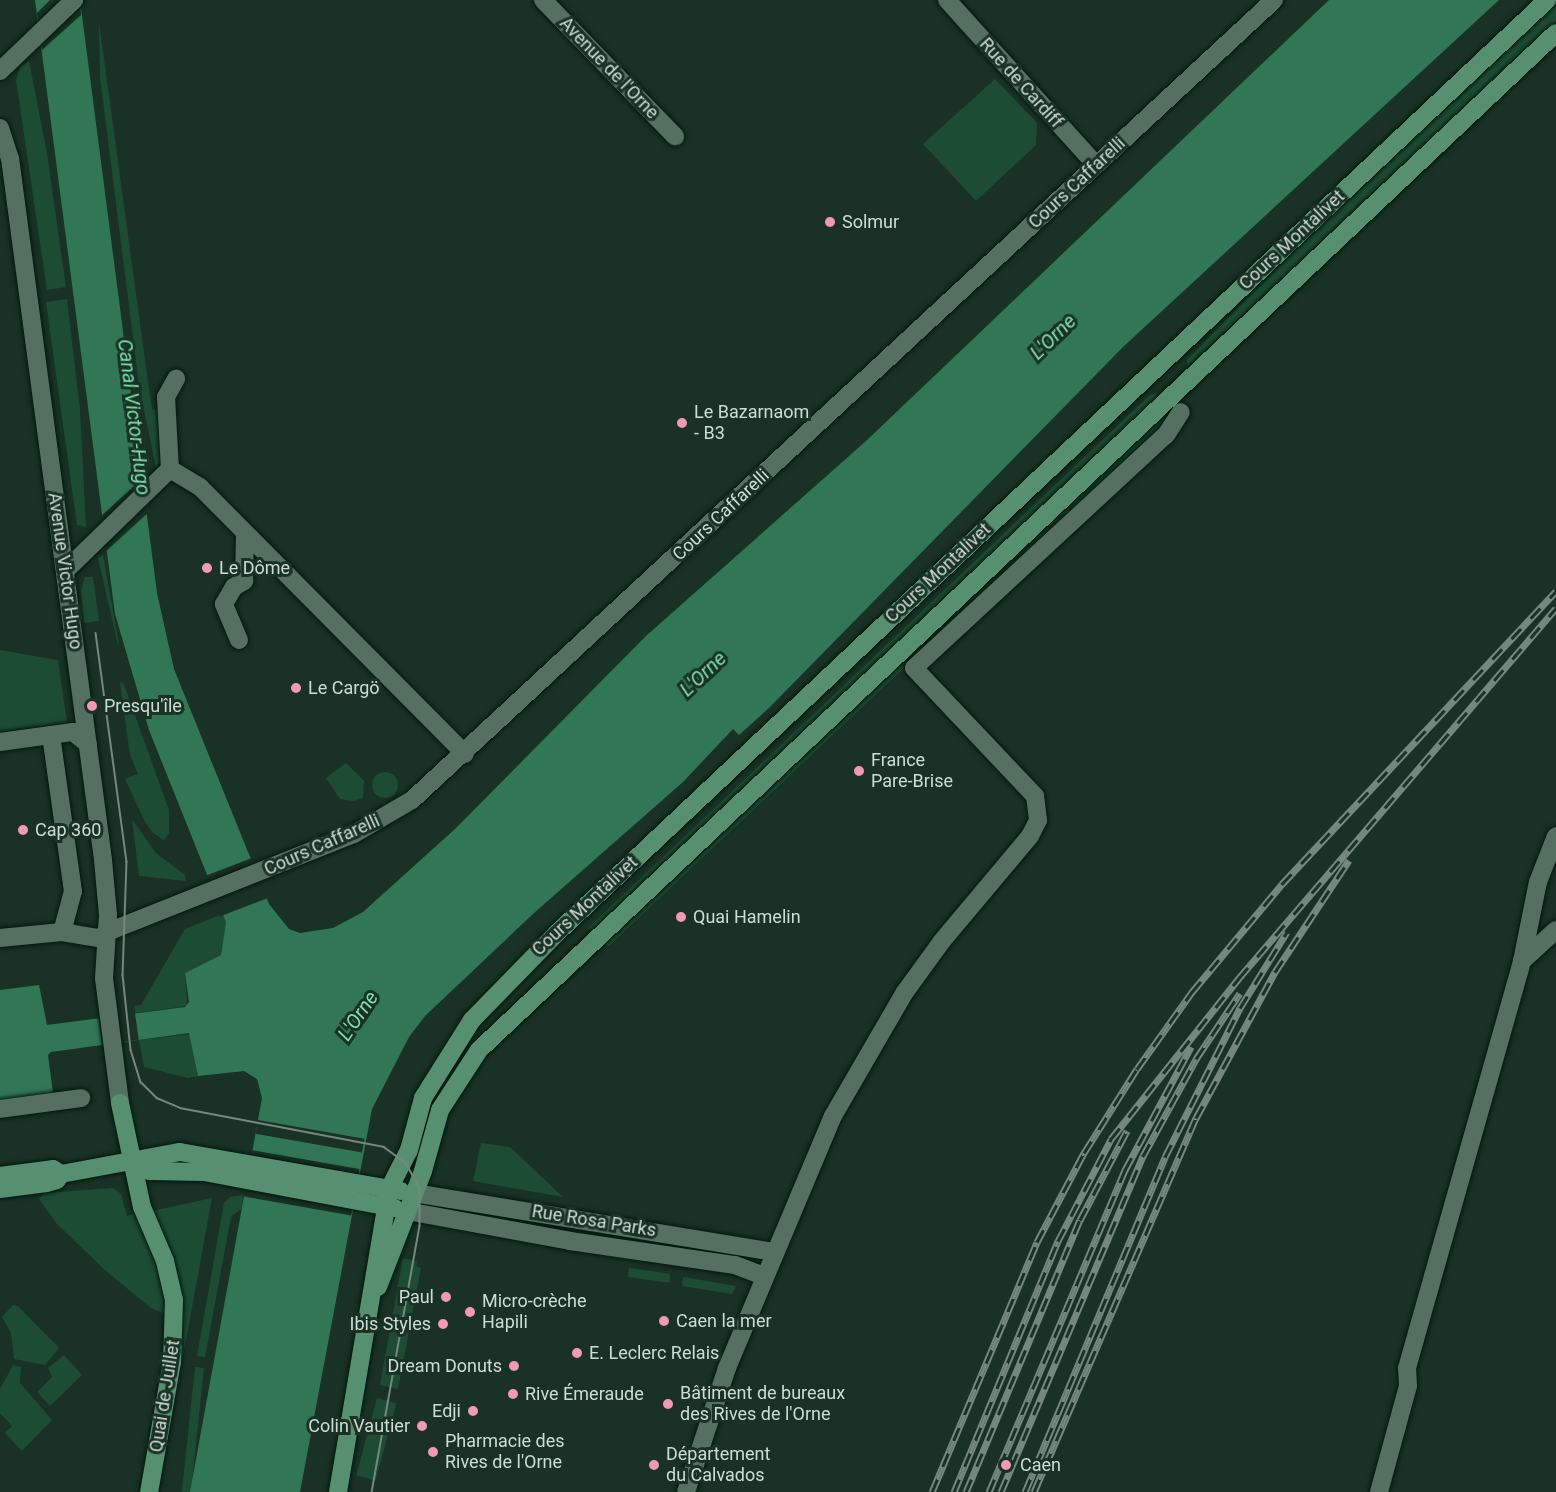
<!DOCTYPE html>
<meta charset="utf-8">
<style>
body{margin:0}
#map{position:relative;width:1556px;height:1492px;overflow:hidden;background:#193225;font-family:Roboto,sans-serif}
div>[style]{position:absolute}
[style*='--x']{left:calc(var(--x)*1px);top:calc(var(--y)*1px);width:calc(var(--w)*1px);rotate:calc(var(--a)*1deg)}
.green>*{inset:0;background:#1d4c35;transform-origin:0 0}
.round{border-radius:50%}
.water>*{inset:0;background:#327755}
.pier>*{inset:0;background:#193225;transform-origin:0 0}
.roads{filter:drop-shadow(0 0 2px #02190e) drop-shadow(0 0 2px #02190e)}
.minor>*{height:18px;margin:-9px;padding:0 9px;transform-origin:9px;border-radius:9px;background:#557060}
.major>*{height:18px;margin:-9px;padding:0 9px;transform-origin:9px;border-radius:9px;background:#569071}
.tram>*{height:1.5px;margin:-0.75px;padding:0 0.75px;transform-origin:0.75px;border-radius:0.75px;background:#74887d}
.rail>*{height:7px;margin-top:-3.5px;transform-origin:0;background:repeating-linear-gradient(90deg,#193225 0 14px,#74887d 0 28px);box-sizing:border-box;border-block:2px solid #74887d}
.dots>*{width:16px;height:16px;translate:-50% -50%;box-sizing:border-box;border:3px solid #193225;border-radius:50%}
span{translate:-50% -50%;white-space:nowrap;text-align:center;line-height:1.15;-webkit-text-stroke:6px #193225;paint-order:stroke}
.street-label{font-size:18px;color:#ceddd4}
.poi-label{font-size:18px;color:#ceddd4}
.left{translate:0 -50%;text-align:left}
.right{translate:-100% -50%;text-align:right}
.water-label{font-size:20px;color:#7ee0ad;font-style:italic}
</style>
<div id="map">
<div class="green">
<div style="clip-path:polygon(1556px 2px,1556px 22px,1187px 367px,1187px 360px,1332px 213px)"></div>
<div style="clip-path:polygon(99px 22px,151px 404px,153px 410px,159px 409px,162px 459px,156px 468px,139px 385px,100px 77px)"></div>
<div style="clip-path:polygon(29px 61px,47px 153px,66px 287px,47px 290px,16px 80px,20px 67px)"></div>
<div style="clip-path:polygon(995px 79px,1037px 123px,1036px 145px,976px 201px,923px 144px)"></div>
<div style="clip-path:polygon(67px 299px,80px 410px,86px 527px,77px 525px,46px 302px)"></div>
<div style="clip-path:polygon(1157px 393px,1157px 398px,594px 930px,588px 928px,1150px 395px)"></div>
<div style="clip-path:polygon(1169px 409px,1173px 414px,609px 946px,604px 945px)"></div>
<div style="clip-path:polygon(103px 555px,119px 644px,118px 645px,98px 558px)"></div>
<div style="clip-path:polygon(85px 577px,93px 577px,99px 621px,84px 623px,81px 590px)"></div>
<div style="clip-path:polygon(0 650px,58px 660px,67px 723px,0 732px)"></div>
<div style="clip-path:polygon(123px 682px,169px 810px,169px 833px,164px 840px,153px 833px,144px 820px,125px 779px,138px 774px,130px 755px,120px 683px)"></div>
<div style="clip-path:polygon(346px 763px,364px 781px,363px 798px,353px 801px,340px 799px,326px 778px)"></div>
<div class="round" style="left:372px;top:772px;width:26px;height:26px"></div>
<div style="clip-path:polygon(132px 819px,156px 853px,185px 875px,186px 881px,139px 876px)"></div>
<div style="clip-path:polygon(223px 914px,226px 922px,221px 955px,185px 973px,187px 1006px,135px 1013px,135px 1006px,141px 1005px,185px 929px)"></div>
<div style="clip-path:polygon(191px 1034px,198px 1076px,188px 1078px,144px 1067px,139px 1040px)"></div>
<div style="clip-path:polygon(481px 1143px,510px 1147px,563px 1197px,473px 1181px)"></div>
<div style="clip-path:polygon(113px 1188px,121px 1194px,127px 1216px,137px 1213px,166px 1285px,165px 1314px,151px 1308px,106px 1271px,57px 1224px,39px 1199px,45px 1193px)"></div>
<div style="clip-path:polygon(243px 1195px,242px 1208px,231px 1217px,205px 1357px,197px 1356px,224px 1203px,230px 1197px)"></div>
<div style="clip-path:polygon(212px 1198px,178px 1384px,174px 1384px,180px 1342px,152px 1211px)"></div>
<div style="clip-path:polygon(403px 1258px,417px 1261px,416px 1266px,421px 1268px,398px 1389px,380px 1385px)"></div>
<div style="left:629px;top:1268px;width:42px;height:9px;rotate:8deg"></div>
<div style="clip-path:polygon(683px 1277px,736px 1286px,732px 1294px,688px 1287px,682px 1286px)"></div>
<div style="clip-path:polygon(13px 1305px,18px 1306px,59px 1348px,45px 1365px,14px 1359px,11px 1333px,2px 1317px)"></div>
<div style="clip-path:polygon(64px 1355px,82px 1375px,50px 1406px,37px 1392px,52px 1377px,48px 1368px)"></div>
<div style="clip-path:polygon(13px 1365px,21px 1367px,20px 1383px,52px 1420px,22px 1451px,5px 1433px,12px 1426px,0 1413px,0 1389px)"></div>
<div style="left:195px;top:1367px;width:9px;height:127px;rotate:6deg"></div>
<div style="left:377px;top:1398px;width:20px;height:80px;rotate:15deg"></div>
</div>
<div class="water">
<div style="clip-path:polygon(35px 0,80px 0,157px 593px,174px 669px,269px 904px,289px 929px,300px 933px,333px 928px,363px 912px,455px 829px,646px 636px,866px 441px,1329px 0,1499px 0,1123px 347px,769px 708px,739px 735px,733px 729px,683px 782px,534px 913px,425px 1016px,409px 1037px,372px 1109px,300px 1492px,190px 1492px,262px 1098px,257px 1079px,244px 1071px,198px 1076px,189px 1033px,51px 1052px,48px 1055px,53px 1093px,0 1100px,0 990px,39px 985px,47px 1025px,185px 1007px,189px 1002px,185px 973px,221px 955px,226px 922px,149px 730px,115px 614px)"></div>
</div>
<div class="pier">
<div style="clip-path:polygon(50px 0,80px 0,81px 15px,42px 50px,37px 13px)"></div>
<div style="clip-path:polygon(146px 475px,151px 510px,103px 554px,99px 518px)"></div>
<div style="left:252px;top:858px;width:43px;height:51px;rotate:69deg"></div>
<div style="left:135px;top:1013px;width:27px;height:37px;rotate:82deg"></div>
<div style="left:258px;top:1120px;width:108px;height:14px;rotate:10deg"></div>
<div style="left:251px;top:1150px;width:110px;height:47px;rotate:10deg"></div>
</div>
<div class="roads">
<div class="minor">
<div style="--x:543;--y:0;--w:190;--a:45.9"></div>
<div style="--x:947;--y:0;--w:222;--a:47.9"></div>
<div style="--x:0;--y:71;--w:103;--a:-43.8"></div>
<div style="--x:0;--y:128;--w:32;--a:72"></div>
<div style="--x:10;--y:158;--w:708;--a:82.45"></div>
<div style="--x:103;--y:860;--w:55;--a:84.8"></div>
<div style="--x:108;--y:915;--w:63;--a:93.6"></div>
<div style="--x:104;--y:978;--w:126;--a:82.7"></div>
<div style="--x:170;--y:469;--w:35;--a:31"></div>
<div style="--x:200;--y:487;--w:376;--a:45.2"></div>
<div style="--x:65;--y:571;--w:146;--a:-44.2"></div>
<div style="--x:170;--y:469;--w:72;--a:-93.2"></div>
<div style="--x:166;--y:397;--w:21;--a:-61"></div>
<div style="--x:239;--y:640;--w:39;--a:-113"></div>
<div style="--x:224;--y:604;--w:20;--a:-60"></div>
<div style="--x:234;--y:587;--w:12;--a:-31"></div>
<div style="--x:244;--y:581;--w:48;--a:-88.8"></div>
<div style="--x:51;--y:735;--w:158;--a:82"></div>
<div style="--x:73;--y:891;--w:42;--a:105"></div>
<div style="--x:0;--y:742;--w:74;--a:-7.8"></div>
<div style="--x:73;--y:732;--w:19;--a:39"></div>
<div style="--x:105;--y:933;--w:268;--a:-21.7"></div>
<div style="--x:354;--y:834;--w:67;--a:-30.4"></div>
<div style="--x:412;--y:800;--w:1176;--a:-42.86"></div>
<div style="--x:0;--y:938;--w:62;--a:-5.5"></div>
<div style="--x:62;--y:932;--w:43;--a:9.5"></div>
<div style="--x:1522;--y:961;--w:46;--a:-42.4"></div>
<div style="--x:0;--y:1109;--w:82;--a:-7.7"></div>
<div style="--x:414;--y:1193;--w:364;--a:9.3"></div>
<div style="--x:407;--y:1211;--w:166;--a:10.4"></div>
<div style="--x:570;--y:1241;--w:167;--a:8.3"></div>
<div style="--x:735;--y:1265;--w:30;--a:21"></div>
<div style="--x:686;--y:1492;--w:131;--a:-71.7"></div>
<div style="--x:727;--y:1368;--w:273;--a:-67.2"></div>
<div style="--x:833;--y:1116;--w:143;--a:-59.9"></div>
<div style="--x:905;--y:992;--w:63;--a:-54"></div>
<div style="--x:942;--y:941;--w:137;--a:-50"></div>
<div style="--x:1030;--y:836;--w:18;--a:-63"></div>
<div style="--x:1038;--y:820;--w:24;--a:-97"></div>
<div style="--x:1035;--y:796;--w:176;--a:-133.4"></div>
<div style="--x:914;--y:668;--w:343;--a:-42.8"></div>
<div style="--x:1166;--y:435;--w:27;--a:-57"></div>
<div style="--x:1379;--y:1492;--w:110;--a:-74.7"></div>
<div style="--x:1408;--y:1386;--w:18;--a:-93"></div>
<div style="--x:1407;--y:1368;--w:423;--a:-74.2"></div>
<div style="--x:1522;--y:961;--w:81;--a:-78.6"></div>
<div style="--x:1538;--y:882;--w:49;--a:-68.6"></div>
</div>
<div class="major">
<div style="--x:120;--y:1103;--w:106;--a:78.1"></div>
<div style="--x:142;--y:1207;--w:59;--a:66.9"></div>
<div style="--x:165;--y:1261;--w:40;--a:77"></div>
<div style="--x:174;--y:1300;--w:62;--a:91.8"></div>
<div style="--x:172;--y:1362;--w:132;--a:100"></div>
<div style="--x:131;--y:1163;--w:21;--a:23"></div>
<div style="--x:150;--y:1171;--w:54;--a:1.1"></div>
<div style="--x:204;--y:1172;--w:194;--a:10.7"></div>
<div style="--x:61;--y:1174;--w:121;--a:-10.5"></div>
<div style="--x:180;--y:1152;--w:224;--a:10"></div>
<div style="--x:0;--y:1176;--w:53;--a:-7.5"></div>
<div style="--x:53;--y:1169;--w:9;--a:32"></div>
<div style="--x:0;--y:1189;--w:47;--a:-7.3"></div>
<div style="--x:47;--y:1183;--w:10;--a:-17"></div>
<div style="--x:57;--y:1180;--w:7;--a:-56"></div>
<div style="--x:378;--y:1287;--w:124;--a:-68.8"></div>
<div style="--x:423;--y:1171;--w:63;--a:-74.4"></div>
<div style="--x:440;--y:1110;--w:72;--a:-57"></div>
<div style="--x:479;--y:1050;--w:1481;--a:-43.36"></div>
<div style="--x:338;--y:1492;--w:307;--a:-80.4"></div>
<div style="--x:389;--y:1189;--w:44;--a:-62.9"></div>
<div style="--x:409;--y:1150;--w:54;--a:-74.9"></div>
<div style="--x:423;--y:1098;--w:92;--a:-57.9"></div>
<div style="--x:472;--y:1020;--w:123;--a:-45.7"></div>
<div style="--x:558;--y:932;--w:1359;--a:-43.3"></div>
</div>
</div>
<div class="tram">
<div style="--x:96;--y:633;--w:231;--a:82.3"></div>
<div style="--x:127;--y:862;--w:113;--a:92"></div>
<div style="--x:123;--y:975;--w:75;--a:83.9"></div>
<div style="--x:131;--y:1050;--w:34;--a:73"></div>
<div style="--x:141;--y:1082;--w:23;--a:45"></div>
<div style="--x:157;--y:1098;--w:25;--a:23"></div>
<div style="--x:180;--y:1108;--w:208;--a:10.8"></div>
<div style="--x:384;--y:1147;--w:27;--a:36"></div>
<div style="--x:406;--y:1163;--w:29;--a:61"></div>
<div style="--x:420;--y:1188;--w:38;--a:90"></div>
<div style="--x:420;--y:1226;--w:270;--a:100.2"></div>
</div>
<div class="rail">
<div style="--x:932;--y:1492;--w:271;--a:-67.2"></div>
<div style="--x:1037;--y:1242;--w:101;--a:-62.2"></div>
<div style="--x:1084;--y:1153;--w:99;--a:-57.8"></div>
<div style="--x:1137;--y:1069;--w:95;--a:-54.5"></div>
<div style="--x:1192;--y:992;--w:141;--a:-50.2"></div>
<div style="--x:1282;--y:884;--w:401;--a:-46.9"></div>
<div style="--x:954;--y:1492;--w:272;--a:-67.5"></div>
<div style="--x:1058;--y:1241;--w:115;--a:-62.5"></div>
<div style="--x:1111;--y:1139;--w:206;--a:-51.5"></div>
<div style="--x:1239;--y:978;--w:487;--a:-49.4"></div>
<div style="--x:966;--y:1492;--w:295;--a:-67.3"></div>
<div style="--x:1080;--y:1220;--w:101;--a:-62.2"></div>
<div style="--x:989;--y:1492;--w:350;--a:-67.1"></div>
<div style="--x:1125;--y:1170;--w:140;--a:-61.8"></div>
<div style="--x:1001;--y:1492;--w:365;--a:-67.1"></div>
<div style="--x:1143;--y:1156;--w:111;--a:-61.3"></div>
<div style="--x:1196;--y:1059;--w:79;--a:-56.3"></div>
<div style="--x:1025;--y:1492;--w:363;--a:-67.3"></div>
<div style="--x:1165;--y:1157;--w:167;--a:-63.3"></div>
<div style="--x:1240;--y:1008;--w:89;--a:-58.3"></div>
<div style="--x:1034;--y:1492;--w:408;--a:-66.6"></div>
<div style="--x:1196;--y:1118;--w:166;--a:-61.6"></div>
<div style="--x:1275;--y:972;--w:134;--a:-56.5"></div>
</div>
<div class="dots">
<div style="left:830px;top:222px;background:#f09ab5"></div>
<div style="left:682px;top:423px;background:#f09ab5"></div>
<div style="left:207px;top:568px;background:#f09ab5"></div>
<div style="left:296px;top:688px;background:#f09ab5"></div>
<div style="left:92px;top:706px;background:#f09ab5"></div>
<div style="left:859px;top:771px;background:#f09ab5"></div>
<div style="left:23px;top:830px;background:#f09ab5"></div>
<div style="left:681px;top:917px;background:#f09ab5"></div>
<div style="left:446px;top:1297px;background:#f09ab5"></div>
<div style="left:470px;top:1312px;background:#f09ab5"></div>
<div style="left:664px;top:1321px;background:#f09ab5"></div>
<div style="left:443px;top:1324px;background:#f09ab5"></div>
<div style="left:577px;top:1353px;background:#f09ab5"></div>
<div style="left:514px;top:1366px;background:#f09ab5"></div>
<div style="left:513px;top:1394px;background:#f09ab5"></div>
<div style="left:668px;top:1404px;background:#f09ab5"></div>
<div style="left:473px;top:1411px;background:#f09ab5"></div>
<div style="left:422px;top:1426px;background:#f09ab5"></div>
<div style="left:433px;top:1452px;background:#f09ab5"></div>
<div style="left:654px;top:1465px;background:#f09ab5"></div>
<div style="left:1006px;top:1465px;background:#f09ab5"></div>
</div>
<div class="street-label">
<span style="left:609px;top:68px;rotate:46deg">Avenue de l'Orne</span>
<span style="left:1021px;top:83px;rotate:48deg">Rue de Cardiff</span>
<span style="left:1077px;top:183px;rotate:-43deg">Cours Caffarelli</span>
<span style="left:1292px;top:240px;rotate:-43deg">Cours Montalivet</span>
<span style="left:721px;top:515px;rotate:-43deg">Cours Caffarelli</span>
<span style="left:65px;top:571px;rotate:82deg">Avenue Victor Hugo</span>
<span style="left:938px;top:573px;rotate:-43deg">Cours Montalivet</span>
<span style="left:322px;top:845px;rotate:-24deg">Cours Caffarelli</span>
<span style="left:585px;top:906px;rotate:-43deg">Cours Montalivet</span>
<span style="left:594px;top:1221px;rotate:9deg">Rue Rosa Parks</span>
<span style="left:165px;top:1396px;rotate:-81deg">Quai de Juillet</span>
</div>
<div class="poi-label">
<span class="left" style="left:842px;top:222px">Solmur</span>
<span class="left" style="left:694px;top:423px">Le Bazarnaom<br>- B3</span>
<span class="left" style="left:219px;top:568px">Le Dôme</span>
<span class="left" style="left:308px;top:688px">Le Cargö</span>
<span class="left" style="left:104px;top:706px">Presqu'île</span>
<span class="left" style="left:871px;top:771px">France<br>Pare-Brise</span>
<span class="left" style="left:35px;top:830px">Cap 360</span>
<span class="left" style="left:693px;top:917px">Quai Hamelin</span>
<span class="right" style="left:434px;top:1297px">Paul</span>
<span class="left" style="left:482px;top:1312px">Micro-crèche<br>Hapili</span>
<span class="left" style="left:676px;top:1321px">Caen la mer</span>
<span class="right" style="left:431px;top:1324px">Ibis Styles</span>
<span class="left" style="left:589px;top:1353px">E. Leclerc Relais</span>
<span class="right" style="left:502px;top:1366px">Dream Donuts</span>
<span class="left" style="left:525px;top:1394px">Rive Émeraude</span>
<span class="left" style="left:680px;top:1404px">Bâtiment de bureaux<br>des Rives de l'Orne</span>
<span class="right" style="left:461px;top:1411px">Edji</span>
<span class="right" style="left:410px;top:1426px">Colin Vautier</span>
<span class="left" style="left:445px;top:1452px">Pharmacie des<br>Rives de l'Orne</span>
<span class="left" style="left:666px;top:1465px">Département<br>du Calvados</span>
<span class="left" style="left:1020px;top:1465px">Caen</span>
</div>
<div class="water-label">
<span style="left:1053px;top:337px;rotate:-44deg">L'Orne</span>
<span style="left:134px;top:417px;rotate:83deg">Canal Victor-Hugo</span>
<span style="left:703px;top:674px;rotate:-43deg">L'Orne</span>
<span style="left:358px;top:1016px;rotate:-56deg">L'Orne</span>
</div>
</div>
